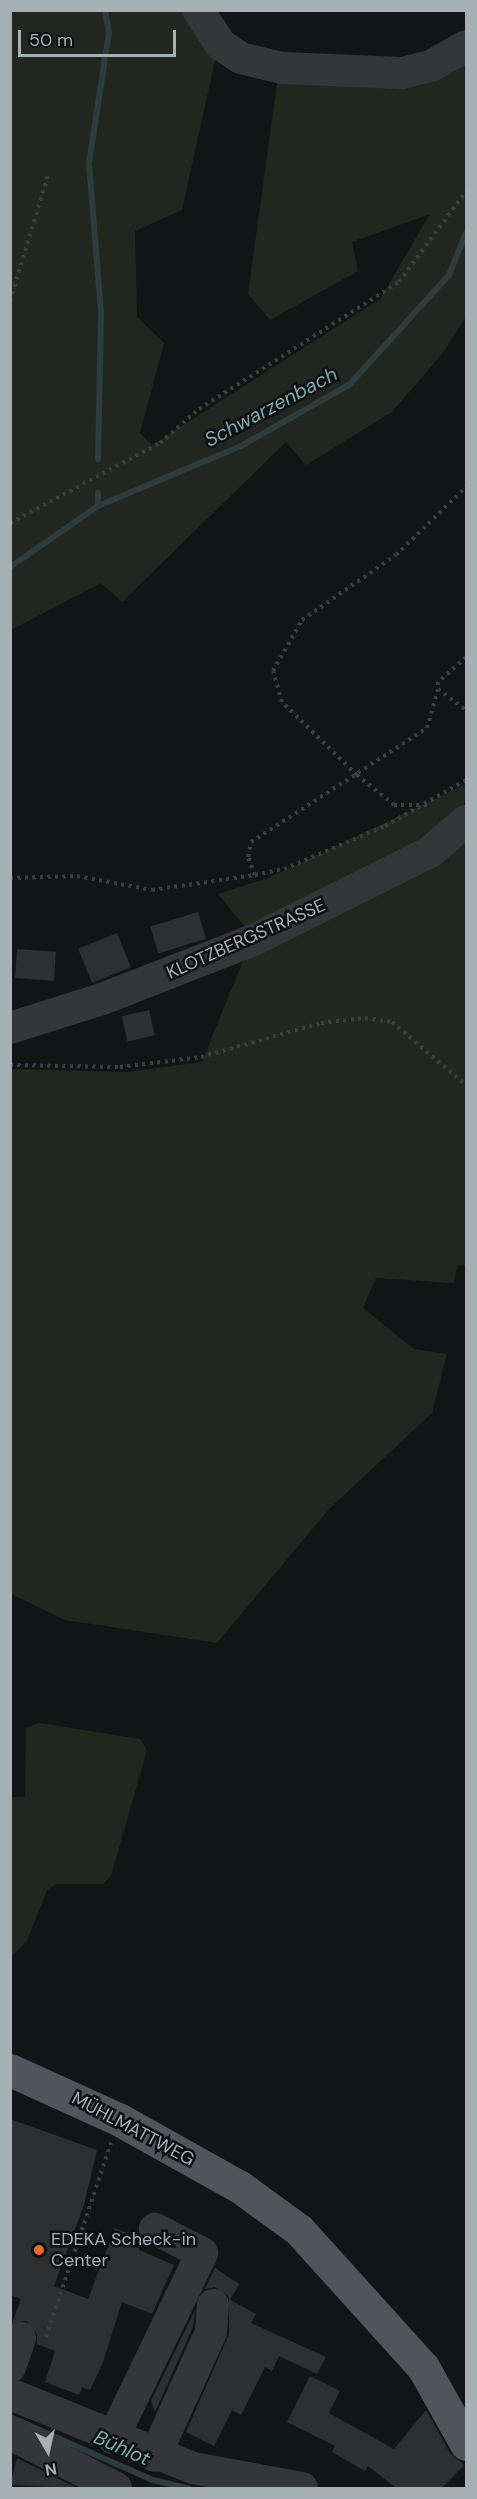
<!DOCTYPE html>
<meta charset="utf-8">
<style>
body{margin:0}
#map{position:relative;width:477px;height:2499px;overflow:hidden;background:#131415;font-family:"DM Sans",sans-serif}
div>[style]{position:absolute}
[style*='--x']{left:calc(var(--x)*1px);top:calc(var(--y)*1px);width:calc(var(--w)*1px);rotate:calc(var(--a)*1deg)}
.green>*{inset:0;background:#21271f}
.stream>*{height:6px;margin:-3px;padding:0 3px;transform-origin:3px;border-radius:3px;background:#2d3c3d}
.building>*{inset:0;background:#2e2f31;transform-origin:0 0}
.path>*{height:4px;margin-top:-2px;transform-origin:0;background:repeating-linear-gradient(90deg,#3a3e41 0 3px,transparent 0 7.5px)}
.minor>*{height:32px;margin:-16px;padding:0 16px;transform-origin:16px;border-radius:16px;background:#34373a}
.major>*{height:33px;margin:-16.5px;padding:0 16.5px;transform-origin:16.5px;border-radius:16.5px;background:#505559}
.dots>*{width:16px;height:16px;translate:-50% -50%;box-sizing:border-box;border:3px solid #0e0f10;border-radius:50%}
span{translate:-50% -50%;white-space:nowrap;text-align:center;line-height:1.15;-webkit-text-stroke:5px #0e0f10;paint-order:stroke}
.street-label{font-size:18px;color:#a5b0b5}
.poi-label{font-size:18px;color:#a5b0b5}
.left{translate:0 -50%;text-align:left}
.water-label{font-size:20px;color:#7cabb0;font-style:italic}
.frame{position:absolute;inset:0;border:12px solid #a5b0b5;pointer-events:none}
.north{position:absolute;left:18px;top:2421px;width:60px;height:60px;-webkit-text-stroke:4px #0e0f10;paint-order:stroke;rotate:171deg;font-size:16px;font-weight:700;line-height:24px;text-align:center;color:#a5b0b5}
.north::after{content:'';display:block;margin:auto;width:21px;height:27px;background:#a5b0b5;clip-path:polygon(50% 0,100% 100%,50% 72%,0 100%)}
.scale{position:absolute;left:18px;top:30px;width:158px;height:27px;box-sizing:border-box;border:3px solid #a5b0b5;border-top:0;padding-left:8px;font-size:18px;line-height:21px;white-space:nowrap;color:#a5b0b5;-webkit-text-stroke:4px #0e0f10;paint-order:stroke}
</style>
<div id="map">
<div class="green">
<div style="clip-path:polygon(11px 11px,190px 11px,216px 56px,182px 210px,135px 231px,137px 317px,164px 343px,140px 433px,152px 445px,380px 299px,430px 214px,352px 242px,358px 271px,270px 320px,248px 294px,278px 76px,466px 61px,466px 317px,442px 354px,392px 412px,306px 465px,286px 442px,122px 602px,101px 583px,11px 630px)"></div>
<div style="clip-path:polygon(466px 784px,466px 800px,453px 822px,250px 933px,218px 894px,271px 877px)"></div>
<div style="clip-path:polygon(466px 840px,466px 1265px,457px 1266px,454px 1283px,376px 1278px,363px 1308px,414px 1349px,447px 1354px,432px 1413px,330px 1508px,217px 1643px,65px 1620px,11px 1594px,10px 1069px,127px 1072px,202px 1062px,247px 951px)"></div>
<div style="clip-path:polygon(40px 1723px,140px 1739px,147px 1750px,111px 1876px,103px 1884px,57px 1884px,47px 1890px,27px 1941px,11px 1957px,11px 1797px,25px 1797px,26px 1728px)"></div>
</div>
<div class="stream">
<div style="--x:98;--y:459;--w:147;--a:-88.8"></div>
<div style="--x:101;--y:312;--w:149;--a:-94.6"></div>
<div style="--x:89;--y:163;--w:132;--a:-81.3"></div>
<div style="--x:109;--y:33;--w:23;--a:-100"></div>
<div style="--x:98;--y:493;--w:13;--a:90"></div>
<div style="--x:98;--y:506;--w:155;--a:-22.8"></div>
<div style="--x:241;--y:446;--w:124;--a:-29.5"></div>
<div style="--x:349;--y:385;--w:149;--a:-47.7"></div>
<div style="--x:449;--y:275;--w:45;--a:-68"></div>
<div style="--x:10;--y:567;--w:107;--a:-34.7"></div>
<div style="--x:10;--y:2417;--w:156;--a:23.8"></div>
<div style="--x:153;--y:2480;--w:37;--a:13"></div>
</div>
<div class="building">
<div style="left:198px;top:912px;width:28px;height:50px;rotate:73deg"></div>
<div style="left:117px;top:933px;width:37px;height:42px;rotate:68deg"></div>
<div style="left:17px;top:949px;width:39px;height:29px;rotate:4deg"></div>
<div style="left:149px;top:1010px;width:26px;height:28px;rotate:77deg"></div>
<div style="clip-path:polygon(10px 2119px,97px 2150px,84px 2205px,54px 2286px,88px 2299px,115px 2228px,141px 2240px,139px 2250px,174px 2265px,152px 2314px,122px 2302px,102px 2365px,90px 2390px,82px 2387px,79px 2395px,45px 2382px,55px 2351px,37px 2344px,37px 2334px,26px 2321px,12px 2323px,21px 2299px,10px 2295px)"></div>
<div style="clip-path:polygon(215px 2268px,239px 2284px,230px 2300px,256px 2314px,251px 2323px,326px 2357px,317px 2374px,279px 2356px,272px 2371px,265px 2367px,241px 2415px,232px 2410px,214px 2446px,186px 2432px,229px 2334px,229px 2297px,215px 2287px,205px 2289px)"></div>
<div style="clip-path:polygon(195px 2310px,193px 2327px,155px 2412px,151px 2401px)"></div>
<div style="clip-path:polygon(310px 2376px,340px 2391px,329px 2413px,394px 2449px,426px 2410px,450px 2453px,464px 2465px,442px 2488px,396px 2488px,368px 2466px,365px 2471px,332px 2452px,335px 2446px,287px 2422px)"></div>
<div style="clip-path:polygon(17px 2458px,77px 2488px,10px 2485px)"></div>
</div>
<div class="path">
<div style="--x:10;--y:301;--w:132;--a:-73.2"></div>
<div style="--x:10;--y:523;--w:170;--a:-28.1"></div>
<div style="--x:160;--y:443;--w:52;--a:-41.1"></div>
<div style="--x:199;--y:409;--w:237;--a:-32.4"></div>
<div style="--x:399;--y:282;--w:113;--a:-53.6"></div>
<div style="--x:466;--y:657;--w:38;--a:138"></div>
<div style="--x:438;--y:682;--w:7;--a:90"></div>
<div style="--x:438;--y:689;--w:35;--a:37"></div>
<div style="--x:427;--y:805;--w:33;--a:180"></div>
<div style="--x:394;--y:805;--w:48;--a:-141"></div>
<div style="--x:357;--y:775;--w:105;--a:-135.8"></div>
<div style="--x:282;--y:702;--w:32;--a:-106"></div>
<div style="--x:273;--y:671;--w:59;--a:-60.4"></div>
<div style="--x:302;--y:620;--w:114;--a:-34.7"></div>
<div style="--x:396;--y:555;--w:98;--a:-44.2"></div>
<div style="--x:255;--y:875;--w:19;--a:-111"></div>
<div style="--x:248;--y:857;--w:15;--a:-79"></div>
<div style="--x:251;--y:842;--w:210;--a:-32.9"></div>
<div style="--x:427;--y:728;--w:41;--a:-74.2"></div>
<div style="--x:10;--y:878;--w:67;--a:-1.7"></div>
<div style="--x:77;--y:876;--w:76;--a:10.6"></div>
<div style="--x:152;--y:890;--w:104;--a:-8.3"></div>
<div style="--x:255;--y:875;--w:30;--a:-12"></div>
<div style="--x:284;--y:869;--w:110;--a:-23.1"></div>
<div style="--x:385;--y:826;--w:93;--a:-29.6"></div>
<div style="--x:10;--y:1065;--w:110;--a:1"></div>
<div style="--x:120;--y:1067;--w:82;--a:-7"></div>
<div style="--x:201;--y:1057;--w:125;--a:-15.8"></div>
<div style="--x:321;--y:1023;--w:44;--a:-6.5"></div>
<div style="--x:365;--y:1018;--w:27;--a:8"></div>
<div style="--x:392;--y:1022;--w:97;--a:40.4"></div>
<div style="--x:46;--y:2337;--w:205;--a:-71.5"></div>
</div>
<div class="minor">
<div style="--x:198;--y:10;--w:42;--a:56.7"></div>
<div style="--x:221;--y:45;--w:24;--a:33"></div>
<div style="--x:241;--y:58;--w:42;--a:13.7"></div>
<div style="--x:282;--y:68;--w:120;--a:2.4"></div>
<div style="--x:402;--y:73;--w:30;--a:-14"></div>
<div style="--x:431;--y:66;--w:40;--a:-29.7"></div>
<div style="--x:10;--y:1028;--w:96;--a:-17.5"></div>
<div style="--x:102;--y:999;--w:165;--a:-21.3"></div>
<div style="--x:256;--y:939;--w:195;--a:-26.6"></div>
<div style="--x:430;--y:852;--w:48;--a:-40.7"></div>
<div style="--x:10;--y:2367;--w:31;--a:-71"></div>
<div style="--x:10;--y:2394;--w:197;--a:22"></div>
<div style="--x:193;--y:2468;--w:111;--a:10.4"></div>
<div style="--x:10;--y:2434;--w:119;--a:27"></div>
<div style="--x:113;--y:2438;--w:205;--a:-64.3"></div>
<div style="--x:202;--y:2253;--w:53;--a:-152.9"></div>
<div style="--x:155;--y:2456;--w:136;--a:-65.7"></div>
<div style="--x:211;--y:2332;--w:27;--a:-86"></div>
</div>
<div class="major">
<div style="--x:10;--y:2070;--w:121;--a:24.4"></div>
<div style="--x:120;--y:2120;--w:137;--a:29.2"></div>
<div style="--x:240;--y:2187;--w:73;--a:36.1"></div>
<div style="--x:299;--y:2230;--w:185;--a:47.9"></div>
<div style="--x:423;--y:2367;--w:88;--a:60.8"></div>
</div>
<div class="dots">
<div style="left:39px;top:2250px;background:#ee6932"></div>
</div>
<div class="street-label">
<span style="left:246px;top:939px;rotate:-24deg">KLOTZBERGSTRASSE</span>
<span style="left:133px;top:2129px;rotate:28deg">MÜHLMATTWEG</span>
</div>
<div class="poi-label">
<span class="left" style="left:51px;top:2250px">EDEKA Scheck-in<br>Center</span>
</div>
<div class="water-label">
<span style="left:271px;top:407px;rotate:-28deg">Schwarzenbach</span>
<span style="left:122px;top:2448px;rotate:24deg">Bühlot</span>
</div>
<div class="frame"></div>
<div class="north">N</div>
<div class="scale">50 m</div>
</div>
